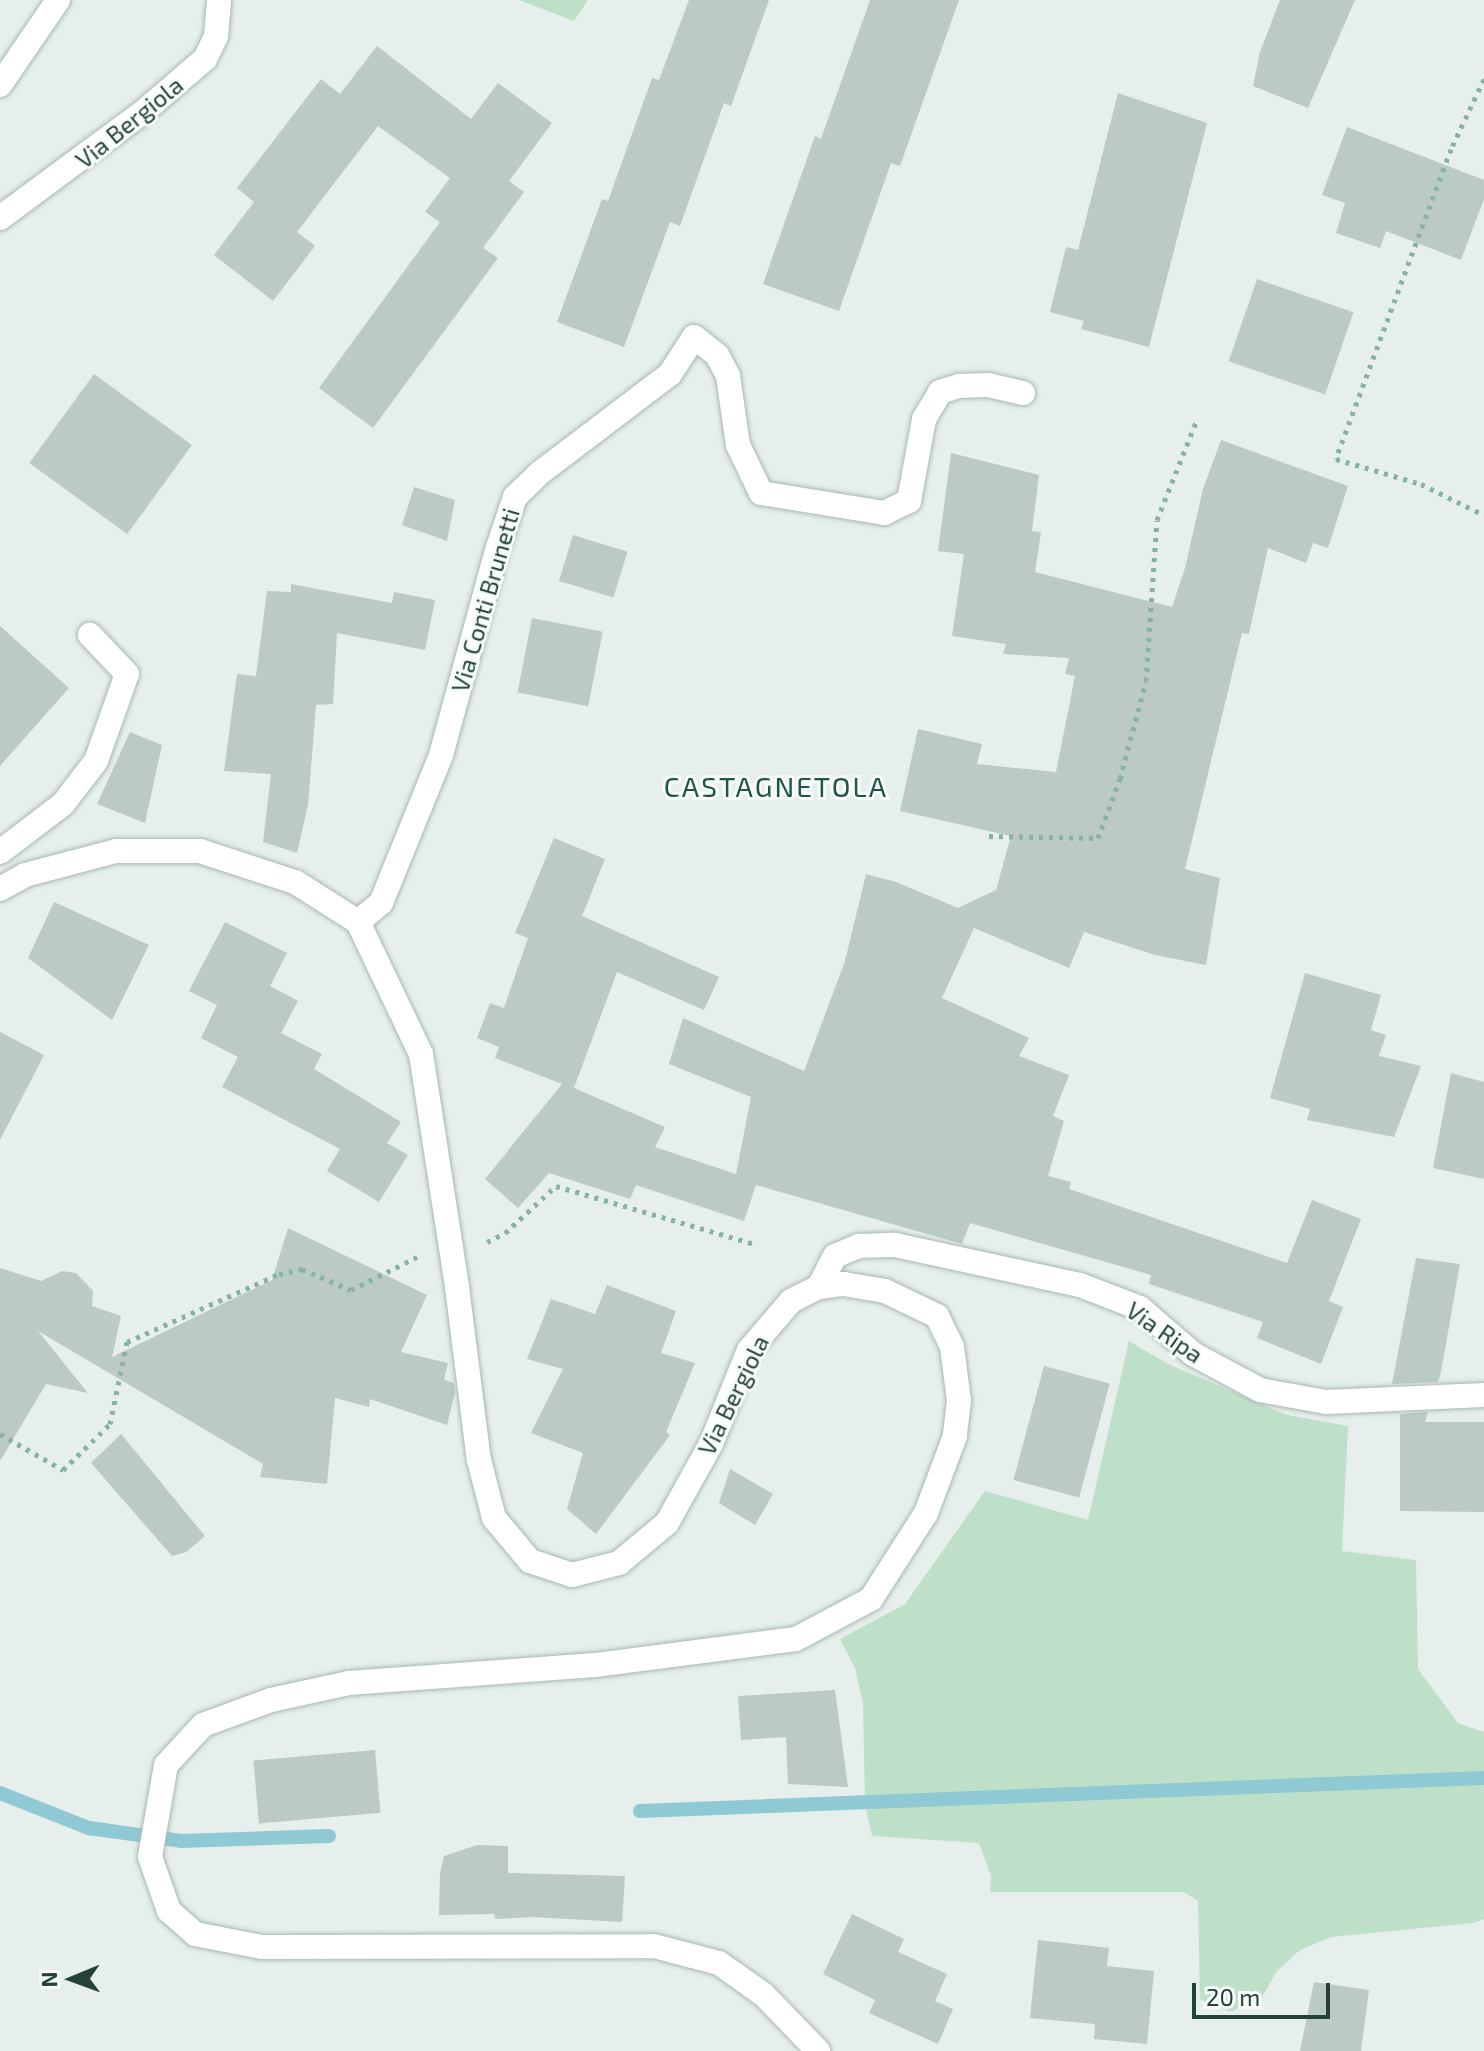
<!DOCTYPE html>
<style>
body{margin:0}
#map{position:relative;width:1484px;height:2051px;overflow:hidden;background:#e6efeb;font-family:"Exo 2",sans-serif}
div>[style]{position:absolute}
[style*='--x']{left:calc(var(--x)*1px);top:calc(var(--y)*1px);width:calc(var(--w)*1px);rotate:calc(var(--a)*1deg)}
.green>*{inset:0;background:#bfe0c8}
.stream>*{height:14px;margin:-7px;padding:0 7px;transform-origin:7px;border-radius:7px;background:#8ec9d4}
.building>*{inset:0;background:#bbcac4;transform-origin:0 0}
.path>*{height:5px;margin-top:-2.5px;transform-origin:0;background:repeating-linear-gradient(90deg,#86b3a5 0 4px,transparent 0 10px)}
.roads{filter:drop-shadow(0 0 2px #a8b8b2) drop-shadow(0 0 2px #a8b8b2)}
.minor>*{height:24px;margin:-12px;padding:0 12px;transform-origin:12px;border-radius:12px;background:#fff}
span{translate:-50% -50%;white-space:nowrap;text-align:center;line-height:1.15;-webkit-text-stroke:6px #f7fbf9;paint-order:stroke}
.street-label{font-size:24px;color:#24423a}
.quarter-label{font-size:28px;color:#1f5548;letter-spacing:2px}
.north{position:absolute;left:32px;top:1939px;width:80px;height:80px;-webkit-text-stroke:6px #f7fbf9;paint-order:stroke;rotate:269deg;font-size:22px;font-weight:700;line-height:32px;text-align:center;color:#24423a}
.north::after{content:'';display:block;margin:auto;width:28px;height:36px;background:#24423a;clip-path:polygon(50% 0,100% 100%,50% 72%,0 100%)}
.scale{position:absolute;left:1192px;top:1983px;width:138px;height:36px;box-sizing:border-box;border:4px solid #24423a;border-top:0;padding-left:10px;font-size:24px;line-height:28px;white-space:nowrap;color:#24423a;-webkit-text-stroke:6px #f7fbf9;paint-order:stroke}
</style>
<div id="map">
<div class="green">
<div style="clip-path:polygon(519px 0,588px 0,574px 21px)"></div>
<div style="clip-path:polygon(1129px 1341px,1168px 1364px,1287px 1415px,1348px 1426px,1342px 1551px,1416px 1560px,1418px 1669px,1458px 1723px,1484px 1732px,1484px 1919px,1473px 1923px,1331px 1937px,1300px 1950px,1277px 1971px,1261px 1999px,1230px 2012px,1200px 1999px,1198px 1901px,1184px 1892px,990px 1892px,991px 1876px,979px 1843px,872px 1836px,865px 1804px,863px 1703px,855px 1668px,840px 1639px,905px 1604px,985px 1491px,1088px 1520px)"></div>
</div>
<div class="stream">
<div style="--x:0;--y:1793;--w:96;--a:21.5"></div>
<div style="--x:89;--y:1828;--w:93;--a:8"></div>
<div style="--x:181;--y:1841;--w:148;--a:-1.9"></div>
<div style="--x:640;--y:1811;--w:845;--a:-2.24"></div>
</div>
<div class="building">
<div style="clip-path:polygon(689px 0,769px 0,731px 106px,724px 103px,680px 226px,670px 222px,624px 347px,557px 322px,602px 199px,608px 201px,652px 78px,659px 80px)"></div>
<div style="clip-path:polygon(870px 0,959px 0,900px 166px,891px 163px,839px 311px,763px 284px,815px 136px,821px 139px)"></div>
<div style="clip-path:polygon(1280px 0,1355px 0,1308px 108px,1253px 86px,1260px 52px)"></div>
<div style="clip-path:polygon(377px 46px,471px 119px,498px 83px,552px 123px,509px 181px,524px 192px,483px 248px,498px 258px,373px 428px,319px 388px,440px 222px,425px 212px,450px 178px,378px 126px,297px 232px,315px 246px,273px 301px,214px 255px,254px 202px,237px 188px,321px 79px,340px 94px)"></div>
<div style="clip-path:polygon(1118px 93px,1207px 123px,1149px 347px,1081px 329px,1084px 321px,1050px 312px,1066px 247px,1078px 250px)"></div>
<div style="clip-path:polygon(1347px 127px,1484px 180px,1484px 199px,1461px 260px,1386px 231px,1380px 248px,1336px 233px,1345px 203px,1322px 195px)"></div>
<div style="left:1257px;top:279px;width:102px;height:87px;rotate:19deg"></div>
<div style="left:94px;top:374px;width:121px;height:110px;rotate:36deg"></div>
<div style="clip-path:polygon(1221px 440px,1348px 486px,1328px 548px,1313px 543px,1306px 563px,1268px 548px,1249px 634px,1242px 633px,1185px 869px,1220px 878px,1206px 965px,1155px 955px,1084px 932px,1069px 968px,974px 928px,942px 998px,1029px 1038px,1019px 1056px,1069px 1075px,1053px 1116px,1064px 1121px,1048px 1176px,1071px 1182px,1069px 1189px,1287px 1263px,1312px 1200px,1361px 1219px,1329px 1301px,1343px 1307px,1321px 1364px,1257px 1338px,1263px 1322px,1149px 1284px,1151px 1275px,970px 1223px,962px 1244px,756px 1185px,744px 1221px,636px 1185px,630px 1199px,549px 1173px,518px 1208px,485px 1179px,562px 1084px,495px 1058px,499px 1047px,477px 1038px,490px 1003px,504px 1008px,528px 938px,515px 933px,554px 838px,605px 859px,582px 916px,719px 977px,704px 1010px,617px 972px,574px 1088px,665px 1127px,655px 1147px,736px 1174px,751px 1097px,669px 1064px,683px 1018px,804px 1071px,845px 961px,866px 874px,896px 882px,958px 908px,996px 890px,1011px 836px,900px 811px,918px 729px,982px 744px,977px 764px,1056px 772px,1075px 676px,1065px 674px,1069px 658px,1003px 654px,1006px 644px,952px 636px,964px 554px,938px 551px,951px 453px,1039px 475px,1032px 531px,1041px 532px,1035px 572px,1172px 607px,1185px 568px,1203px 489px)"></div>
<div style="clip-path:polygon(414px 487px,455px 500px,447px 541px,402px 525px)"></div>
<div style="left:573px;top:535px;width:57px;height:48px;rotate:17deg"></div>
<div style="clip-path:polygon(291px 584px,392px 603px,394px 592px,435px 600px,425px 650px,337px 633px,333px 704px,316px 705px,308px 805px,297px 853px,263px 842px,271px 774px,224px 771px,237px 674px,256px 676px,267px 591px,291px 592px)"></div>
<div style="left:532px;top:618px;width:72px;height:76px;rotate:11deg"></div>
<div style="clip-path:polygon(0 626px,69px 688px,0 766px)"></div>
<div style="clip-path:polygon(130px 732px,162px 745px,145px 823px,97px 804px)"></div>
<div style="clip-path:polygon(54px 902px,149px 945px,112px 1020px,28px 958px)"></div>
<div style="clip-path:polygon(225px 922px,287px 953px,270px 986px,298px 1001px,281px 1033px,322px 1054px,314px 1069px,401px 1122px,387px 1143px,408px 1155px,379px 1202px,327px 1171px,340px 1149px,222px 1087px,238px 1057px,201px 1038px,217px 1005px,189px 991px)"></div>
<div style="clip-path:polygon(1305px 973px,1381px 995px,1371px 1030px,1386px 1035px,1379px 1056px,1421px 1066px,1394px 1137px,1307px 1120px,1310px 1109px,1270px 1098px)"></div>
<div style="clip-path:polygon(0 1032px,44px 1055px,0 1140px)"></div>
<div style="clip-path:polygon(1451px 1073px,1484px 1082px,1484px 1179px,1433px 1168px)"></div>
<div style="clip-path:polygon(288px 1228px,427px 1295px,401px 1352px,448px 1363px,444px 1380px,454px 1383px,455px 1393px,447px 1425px,370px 1399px,369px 1407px,335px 1398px,327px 1484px,260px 1477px,263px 1464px,38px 1331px,88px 1393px,46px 1384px,0 1461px,0 1268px,41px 1281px,62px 1271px,76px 1273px,93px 1291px,92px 1306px,121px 1316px,112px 1357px,272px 1280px)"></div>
<div style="clip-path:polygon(1416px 1258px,1460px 1264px,1441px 1372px,1438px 1382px,1392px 1384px)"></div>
<div style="clip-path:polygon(607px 1285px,676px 1311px,661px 1353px,695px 1363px,666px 1432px,670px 1435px,596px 1534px,567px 1509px,583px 1453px,531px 1433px,563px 1369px,527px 1359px,551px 1299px,595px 1314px)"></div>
<div style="left:1044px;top:1366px;width:68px;height:118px;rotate:15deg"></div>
<div style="clip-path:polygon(1428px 1412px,1425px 1422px,1484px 1422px,1484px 1512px,1400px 1511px,1400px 1414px)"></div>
<div style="clip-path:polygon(121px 1434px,205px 1536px,186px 1552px,172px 1556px,91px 1463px)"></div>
<div style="clip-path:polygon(730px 1469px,773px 1494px,755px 1525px,719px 1503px)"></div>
<div style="clip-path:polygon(835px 1690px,848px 1787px,788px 1784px,786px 1737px,741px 1740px,738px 1696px)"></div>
<div style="left:375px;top:1750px;width:63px;height:122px;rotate:85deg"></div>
<div style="clip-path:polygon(477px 1845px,508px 1846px,508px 1873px,625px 1876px,622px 1922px,533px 1917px,495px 1919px,494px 1914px,439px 1915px,440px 1873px,444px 1856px)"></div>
<div style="clip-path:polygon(852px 1914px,904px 1939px,898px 1952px,947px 1974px,935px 2001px,953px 2009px,938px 2044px,869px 2013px,875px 2000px,823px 1974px)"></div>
<div style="clip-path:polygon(1038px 1940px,1109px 1948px,1107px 1966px,1154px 1971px,1147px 2044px,1094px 2039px,1095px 2024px,1030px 2018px)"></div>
<div style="clip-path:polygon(1314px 1982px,1369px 1990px,1361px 2051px,1300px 2051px)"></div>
</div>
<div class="path">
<div style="--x:1484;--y:79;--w:77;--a:115.2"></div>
<div style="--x:1451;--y:149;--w:331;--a:110.4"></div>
<div style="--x:1336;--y:459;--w:89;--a:16.4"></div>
<div style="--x:1421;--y:484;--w:70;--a:26.2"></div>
<div style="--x:989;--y:836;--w:109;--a:1.1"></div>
<div style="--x:1098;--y:838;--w:63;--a:-69.6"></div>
<div style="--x:1120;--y:779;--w:101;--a:-75.1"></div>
<div style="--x:1146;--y:681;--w:161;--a:-86.1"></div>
<div style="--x:1157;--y:520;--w:105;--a:-68.3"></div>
<div style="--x:487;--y:1242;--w:20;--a:-27"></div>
<div style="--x:505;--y:1233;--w:69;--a:-42.7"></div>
<div style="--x:556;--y:1186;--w:210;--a:16.3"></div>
<div style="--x:0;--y:1434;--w:73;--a:29.7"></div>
<div style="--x:63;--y:1470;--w:66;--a:-44.4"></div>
<div style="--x:110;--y:1424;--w:84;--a:-78.3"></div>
<div style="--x:127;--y:1342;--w:167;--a:-24.1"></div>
<div style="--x:279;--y:1274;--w:24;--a:-12"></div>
<div style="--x:302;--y:1269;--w:53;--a:23.2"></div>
<div style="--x:351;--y:1290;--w:74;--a:-26.6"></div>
</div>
<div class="roads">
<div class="minor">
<div style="--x:0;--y:85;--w:103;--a:-55.7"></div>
<div style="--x:0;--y:218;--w:177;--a:-36.5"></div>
<div style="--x:142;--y:113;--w:83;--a:-40.6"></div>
<div style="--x:205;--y:59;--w:25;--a:-64"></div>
<div style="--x:216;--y:36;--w:36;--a:-85"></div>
<div style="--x:0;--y:852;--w:79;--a:-37.3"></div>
<div style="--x:63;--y:804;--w:54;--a:-52.5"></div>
<div style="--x:96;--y:761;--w:92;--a:-70.4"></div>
<div style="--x:127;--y:674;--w:54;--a:-133.5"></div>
<div style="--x:0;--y:889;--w:29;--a:-29"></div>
<div style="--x:25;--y:875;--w:94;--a:-14.8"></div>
<div style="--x:116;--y:851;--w:84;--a:0"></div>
<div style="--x:200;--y:851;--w:100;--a:18.1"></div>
<div style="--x:295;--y:882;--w:75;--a:32.4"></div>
<div style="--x:358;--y:922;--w:146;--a:64.5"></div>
<div style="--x:421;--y:1054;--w:236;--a:81.2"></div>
<div style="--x:457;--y:1287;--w:174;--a:82.8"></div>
<div style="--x:479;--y:1460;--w:60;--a:75.5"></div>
<div style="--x:494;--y:1518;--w:56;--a:50.1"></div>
<div style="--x:530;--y:1561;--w:44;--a:18.4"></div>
<div style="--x:572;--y:1575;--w:49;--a:-14.3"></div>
<div style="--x:619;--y:1563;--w:62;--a:-39.8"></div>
<div style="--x:667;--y:1523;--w:90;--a:-60.9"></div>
<div style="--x:711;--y:1444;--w:101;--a:-68"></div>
<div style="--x:749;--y:1350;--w:65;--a:-49.4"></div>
<div style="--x:791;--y:1301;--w:31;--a:-27"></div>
<div style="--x:819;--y:1287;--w:25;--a:-7"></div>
<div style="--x:844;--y:1284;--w:42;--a:9.7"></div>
<div style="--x:885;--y:1291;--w:58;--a:25.7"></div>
<div style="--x:937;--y:1316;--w:34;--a:64"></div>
<div style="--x:952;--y:1347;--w:54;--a:82.6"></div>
<div style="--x:959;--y:1401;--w:35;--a:97"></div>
<div style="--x:955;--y:1436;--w:82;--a:110.6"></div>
<div style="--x:926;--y:1513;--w:102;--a:122.6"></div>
<div style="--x:871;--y:1599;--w:85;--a:151.9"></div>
<div style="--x:796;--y:1639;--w:203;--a:172.6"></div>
<div style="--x:595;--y:1665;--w:247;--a:175.8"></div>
<div style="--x:349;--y:1683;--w:80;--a:167.7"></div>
<div style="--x:271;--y:1700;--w:72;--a:159.8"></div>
<div style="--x:203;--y:1725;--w:54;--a:132.8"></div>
<div style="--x:166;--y:1765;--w:93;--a:99.9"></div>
<div style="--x:150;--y:1857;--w:57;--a:70.6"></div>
<div style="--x:169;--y:1911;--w:35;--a:41"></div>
<div style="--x:195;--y:1934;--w:68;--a:11"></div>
<div style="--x:262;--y:1947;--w:392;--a:-0.1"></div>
<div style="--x:654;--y:1946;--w:67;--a:14.7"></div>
<div style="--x:719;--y:1963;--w:55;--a:35.4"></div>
<div style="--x:764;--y:1995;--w:78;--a:46"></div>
<div style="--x:358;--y:922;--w:30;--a:-40"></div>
<div style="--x:381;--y:903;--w:160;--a:-67.9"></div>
<div style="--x:441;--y:755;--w:216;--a:-74.7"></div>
<div style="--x:498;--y:547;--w:53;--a:-71.2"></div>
<div style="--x:515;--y:497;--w:36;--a:-44"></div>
<div style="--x:541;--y:472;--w:162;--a:-37.2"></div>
<div style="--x:670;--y:374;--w:44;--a:-57"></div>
<div style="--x:694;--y:337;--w:29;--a:38"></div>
<div style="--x:717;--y:355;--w:24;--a:62"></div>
<div style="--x:728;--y:376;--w:70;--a:81.8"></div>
<div style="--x:738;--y:445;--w:53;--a:64.4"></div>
<div style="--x:761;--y:493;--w:125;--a:9.2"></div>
<div style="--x:884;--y:513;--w:28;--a:-26"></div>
<div style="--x:909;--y:501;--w:83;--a:-79.6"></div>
<div style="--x:924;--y:419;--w:31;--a:-59"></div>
<div style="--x:940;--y:392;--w:20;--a:-18"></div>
<div style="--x:959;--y:386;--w:29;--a:-2"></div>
<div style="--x:988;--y:385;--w:36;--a:13"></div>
<div style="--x:819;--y:1287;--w:35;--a:-63"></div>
<div style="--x:835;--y:1256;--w:26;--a:-23"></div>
<div style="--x:859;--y:1246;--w:36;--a:-2"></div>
<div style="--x:895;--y:1245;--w:189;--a:12.2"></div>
<div style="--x:1080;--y:1285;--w:64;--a:21"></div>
<div style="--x:1140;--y:1308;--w:70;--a:41"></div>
<div style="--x:1193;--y:1354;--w:76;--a:28.2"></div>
<div style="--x:1260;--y:1390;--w:67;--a:10.3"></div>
<div style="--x:1326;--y:1402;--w:158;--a:-2.5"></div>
</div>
</div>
<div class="street-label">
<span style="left:129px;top:122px;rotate:-39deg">Via Bergiola</span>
<span style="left:485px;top:600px;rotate:-74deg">Via Conti Brunetti</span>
<span style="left:1165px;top:1332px;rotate:35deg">Via Ripa</span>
<span style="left:733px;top:1395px;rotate:-64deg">Via Bergiola</span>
</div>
<div class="quarter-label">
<span style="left:776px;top:786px">CASTAGNETOLA</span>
</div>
<div class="north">N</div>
<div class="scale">20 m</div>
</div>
